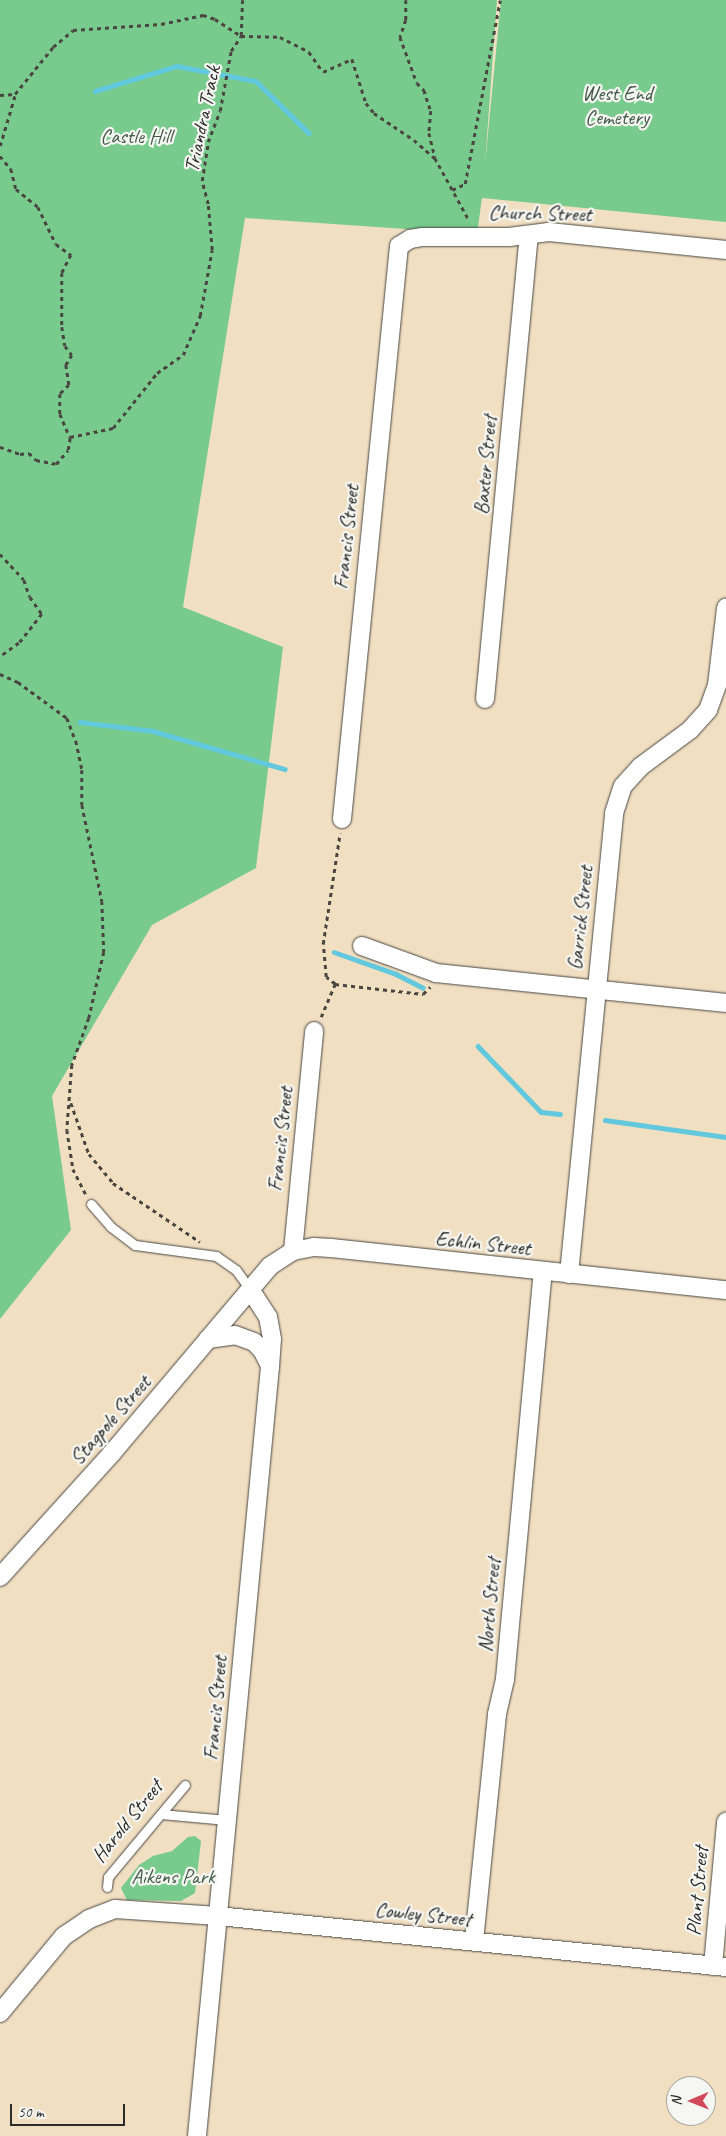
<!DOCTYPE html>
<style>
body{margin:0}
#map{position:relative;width:726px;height:2136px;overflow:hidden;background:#f1dfc2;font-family:Caveat,sans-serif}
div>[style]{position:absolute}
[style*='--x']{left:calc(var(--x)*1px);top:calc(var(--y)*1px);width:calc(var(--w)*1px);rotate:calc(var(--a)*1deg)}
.green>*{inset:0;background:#78cb8d}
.stream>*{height:4.5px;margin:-2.25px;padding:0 2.25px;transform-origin:2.25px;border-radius:2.25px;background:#61c8dd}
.path>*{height:2.5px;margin-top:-1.25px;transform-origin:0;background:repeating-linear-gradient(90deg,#494642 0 4px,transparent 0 8px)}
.roads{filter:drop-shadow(0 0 1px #494642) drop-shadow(0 0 1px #494642)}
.service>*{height:9px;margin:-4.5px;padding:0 4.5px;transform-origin:4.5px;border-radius:4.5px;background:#fff}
.minor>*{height:18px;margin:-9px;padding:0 9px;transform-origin:9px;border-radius:9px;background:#fff}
span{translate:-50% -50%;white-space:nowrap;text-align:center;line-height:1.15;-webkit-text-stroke:4.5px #f6f6f2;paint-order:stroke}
.park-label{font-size:21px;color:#425b48}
.street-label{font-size:21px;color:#2b2b2b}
.north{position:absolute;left:666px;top:2076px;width:50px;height:50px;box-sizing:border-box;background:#f6f6f2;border:1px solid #a5a5a2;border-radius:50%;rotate:269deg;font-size:14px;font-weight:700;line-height:20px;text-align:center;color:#2b2b2b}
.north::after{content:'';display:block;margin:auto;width:18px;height:22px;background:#d1495b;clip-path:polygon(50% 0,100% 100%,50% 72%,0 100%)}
.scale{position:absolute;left:10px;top:2104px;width:115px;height:22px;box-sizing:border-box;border:2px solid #2b2b2b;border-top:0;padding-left:6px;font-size:15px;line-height:18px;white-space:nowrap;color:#2b2b2b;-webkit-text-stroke:4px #f6f6f2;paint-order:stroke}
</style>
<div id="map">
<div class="green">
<div style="clip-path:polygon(0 0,497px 0,485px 164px,501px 0,726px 0,726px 222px,482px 198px,477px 234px,245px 218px,183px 607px,283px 647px,256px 868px,152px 925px,52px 1096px,71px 1230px,0 1319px)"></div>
<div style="clip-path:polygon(195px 1836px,201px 1841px,195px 1893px,181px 1901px,127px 1900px,121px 1888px,139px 1865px,153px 1856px,172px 1851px,188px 1837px)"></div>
</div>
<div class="stream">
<div style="--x:95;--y:91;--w:86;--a:-17"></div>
<div style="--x:177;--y:66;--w:80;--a:10.8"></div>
<div style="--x:256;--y:81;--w:74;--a:44.5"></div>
<div style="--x:80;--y:722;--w:74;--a:7"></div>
<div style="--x:153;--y:731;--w:137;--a:16.1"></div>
<div style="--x:334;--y:952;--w:66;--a:19.5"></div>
<div style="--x:396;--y:974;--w:30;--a:27"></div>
<div style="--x:478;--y:1046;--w:91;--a:46.3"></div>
<div style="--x:541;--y:1112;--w:19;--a:6"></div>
<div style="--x:605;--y:1120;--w:122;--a:8"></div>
</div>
<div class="path">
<div style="--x:406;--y:0;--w:20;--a:90"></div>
<div style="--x:406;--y:20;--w:18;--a:109"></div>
<div style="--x:400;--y:37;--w:49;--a:69.7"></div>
<div style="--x:417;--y:83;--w:10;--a:45"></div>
<div style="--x:424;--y:90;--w:22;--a:72"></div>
<div style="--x:431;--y:111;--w:22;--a:95"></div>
<div style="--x:429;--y:133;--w:25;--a:76"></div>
<div style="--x:241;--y:36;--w:39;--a:1"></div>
<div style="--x:280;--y:37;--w:33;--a:27"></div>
<div style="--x:309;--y:52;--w:24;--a:55"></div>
<div style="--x:323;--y:72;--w:32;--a:-24"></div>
<div style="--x:352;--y:59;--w:46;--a:72.3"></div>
<div style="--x:366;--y:103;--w:13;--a:51"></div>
<div style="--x:374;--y:113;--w:48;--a:34"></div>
<div style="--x:414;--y:140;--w:28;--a:41"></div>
<div style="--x:435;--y:158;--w:71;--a:61.3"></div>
<div style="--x:0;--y:95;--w:15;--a:-4"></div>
<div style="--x:15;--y:94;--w:60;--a:-51"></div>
<div style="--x:53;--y:47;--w:26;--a:-40"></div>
<div style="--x:73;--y:30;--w:88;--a:-3.9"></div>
<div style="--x:161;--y:24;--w:43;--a:-12.1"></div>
<div style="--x:203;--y:15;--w:13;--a:18"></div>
<div style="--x:215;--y:19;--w:31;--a:33"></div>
<div style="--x:0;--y:146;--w:53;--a:-73.6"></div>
<div style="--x:0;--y:156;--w:17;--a:50"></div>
<div style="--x:11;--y:169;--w:21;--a:76"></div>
<div style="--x:16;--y:189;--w:28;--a:39"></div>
<div style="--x:38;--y:207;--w:41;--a:64.1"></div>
<div style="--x:56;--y:244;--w:19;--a:36"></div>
<div style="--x:71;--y:255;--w:20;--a:117"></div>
<div style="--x:62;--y:273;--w:54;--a:90"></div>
<div style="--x:62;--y:327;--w:19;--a:81"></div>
<div style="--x:65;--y:346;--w:11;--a:52"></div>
<div style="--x:72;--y:355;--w:12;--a:121"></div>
<div style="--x:66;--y:365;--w:20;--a:81"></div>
<div style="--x:69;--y:385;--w:13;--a:135"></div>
<div style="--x:60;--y:394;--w:20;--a:90"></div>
<div style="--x:60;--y:414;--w:25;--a:67"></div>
<div style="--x:452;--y:190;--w:14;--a:-25"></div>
<div style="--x:465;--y:184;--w:187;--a:-79.2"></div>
<div style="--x:0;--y:447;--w:21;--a:19"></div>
<div style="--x:20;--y:454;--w:9;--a:-6"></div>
<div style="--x:29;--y:453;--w:10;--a:45"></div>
<div style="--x:36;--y:460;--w:20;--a:11"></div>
<div style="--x:56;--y:464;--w:18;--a:-49"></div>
<div style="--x:68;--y:450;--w:13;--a:-81"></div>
<div style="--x:70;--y:437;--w:44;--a:-11.8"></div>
<div style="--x:113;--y:428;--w:70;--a:-51.3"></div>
<div style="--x:157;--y:373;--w:32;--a:-35"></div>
<div style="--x:183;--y:355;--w:43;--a:-66.4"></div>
<div style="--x:200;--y:316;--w:67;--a:-79.7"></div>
<div style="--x:212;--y:250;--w:46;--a:-95"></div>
<div style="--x:208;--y:204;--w:24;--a:-105"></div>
<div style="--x:202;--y:181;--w:39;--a:-81"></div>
<div style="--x:208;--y:142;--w:33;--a:-69"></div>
<div style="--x:220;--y:111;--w:61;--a:-79.6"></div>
<div style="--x:231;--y:51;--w:18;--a:-56"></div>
<div style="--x:241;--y:36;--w:36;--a:-88"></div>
<div style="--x:0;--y:554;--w:35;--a:47"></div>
<div style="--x:24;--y:580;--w:18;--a:71"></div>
<div style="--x:30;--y:597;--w:21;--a:55"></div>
<div style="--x:42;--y:614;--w:37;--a:128"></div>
<div style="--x:19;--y:643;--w:24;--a:144"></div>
<div style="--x:0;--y:674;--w:20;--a:24"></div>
<div style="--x:18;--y:682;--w:61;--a:36.3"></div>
<div style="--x:67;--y:718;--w:25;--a:69"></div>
<div style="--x:76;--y:741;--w:30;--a:78"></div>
<div style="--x:82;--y:770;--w:35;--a:90"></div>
<div style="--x:82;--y:805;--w:98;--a:78.2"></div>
<div style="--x:102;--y:901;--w:51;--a:87.8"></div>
<div style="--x:104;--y:952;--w:68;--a:102.8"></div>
<div style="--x:89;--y:1018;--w:50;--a:109.9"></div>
<div style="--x:72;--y:1065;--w:65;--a:94.4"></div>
<div style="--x:67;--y:1130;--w:39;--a:81"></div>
<div style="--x:73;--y:1169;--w:28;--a:63"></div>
<div style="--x:335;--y:984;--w:89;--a:6.5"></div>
<div style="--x:423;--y:994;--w:10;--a:-45"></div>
<div style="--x:321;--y:1017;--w:36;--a:-67"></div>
<div style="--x:335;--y:984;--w:11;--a:-142"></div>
<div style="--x:326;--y:977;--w:33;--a:-95"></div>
<div style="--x:323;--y:944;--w:112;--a:-81.3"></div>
<div style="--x:71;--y:1103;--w:54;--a:70.6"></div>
<div style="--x:89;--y:1154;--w:38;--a:50"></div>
<div style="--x:113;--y:1183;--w:105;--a:34.1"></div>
</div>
<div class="roads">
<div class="service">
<div style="--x:91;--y:1204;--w:30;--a:49"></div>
<div style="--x:111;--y:1227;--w:30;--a:37"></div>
<div style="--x:135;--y:1245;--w:82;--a:7.7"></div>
<div style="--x:216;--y:1256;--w:24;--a:35"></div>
<div style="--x:236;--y:1270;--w:24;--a:54"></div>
<div style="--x:161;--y:1814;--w:66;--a:5.2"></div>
<div style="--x:107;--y:1887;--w:10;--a:-84"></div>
<div style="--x:108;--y:1877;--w:120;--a:-50.1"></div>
</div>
<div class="minor">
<div style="--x:485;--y:699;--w:466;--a:-84.6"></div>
<div style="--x:342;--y:819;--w:576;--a:-84.32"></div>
<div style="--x:399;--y:246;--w:13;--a:-32"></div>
<div style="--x:410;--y:239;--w:13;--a:-9"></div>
<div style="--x:423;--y:237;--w:86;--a:0"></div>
<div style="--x:509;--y:237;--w:40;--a:-7.1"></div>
<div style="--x:549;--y:232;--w:178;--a:5.8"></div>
<div style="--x:362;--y:946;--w:79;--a:20"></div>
<div style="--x:436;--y:973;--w:292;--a:5.9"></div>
<div style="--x:293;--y:1251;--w:221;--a:-84.5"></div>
<div style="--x:569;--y:1274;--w:463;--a:-84.4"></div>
<div style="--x:614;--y:813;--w:28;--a:-72"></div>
<div style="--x:623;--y:786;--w:25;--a:-48"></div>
<div style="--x:640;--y:767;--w:62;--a:-36.5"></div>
<div style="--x:690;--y:730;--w:27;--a:-48"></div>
<div style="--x:708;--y:710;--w:27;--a:-70"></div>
<div style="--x:717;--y:685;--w:78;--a:-83.3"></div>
<div style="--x:208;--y:1339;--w:27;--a:-8"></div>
<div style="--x:235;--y:1335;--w:20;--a:20"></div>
<div style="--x:254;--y:1342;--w:11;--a:45"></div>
<div style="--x:262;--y:1350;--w:18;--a:63"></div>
<div style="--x:0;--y:1577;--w:167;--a:-47.9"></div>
<div style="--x:112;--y:1453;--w:245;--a:-49.8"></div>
<div style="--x:270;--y:1266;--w:27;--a:-33"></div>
<div style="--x:293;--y:1251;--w:21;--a:-11"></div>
<div style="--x:314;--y:1247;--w:17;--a:3"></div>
<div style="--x:331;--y:1248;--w:397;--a:6.1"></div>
<div style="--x:474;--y:1941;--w:228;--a:-84.2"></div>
<div style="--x:497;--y:1714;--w:36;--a:-77"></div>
<div style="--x:505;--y:1679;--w:409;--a:-84.7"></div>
<div style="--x:713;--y:1966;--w:145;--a:-84.8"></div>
<div style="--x:0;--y:2013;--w:100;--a:-50.3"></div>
<div style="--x:64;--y:1936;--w:30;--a:-34"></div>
<div style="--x:89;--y:1919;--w:28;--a:-21"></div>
<div style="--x:115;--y:1909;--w:103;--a:3.9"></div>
<div style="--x:218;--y:1916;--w:511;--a:5.73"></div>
<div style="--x:197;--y:2136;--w:772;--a:-84.58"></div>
<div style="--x:270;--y:1367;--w:28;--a:-86"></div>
<div style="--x:272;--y:1339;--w:22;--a:-100"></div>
<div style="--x:268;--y:1317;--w:33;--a:-123"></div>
</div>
</div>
<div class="park-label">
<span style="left:617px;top:105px">West End<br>Cemetery</span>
<span style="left:136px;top:136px">Castle Hill</span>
<span style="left:173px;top:1876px">Aikens Park</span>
</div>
<div class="street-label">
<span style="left:202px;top:119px;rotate:-78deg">Triandra Track</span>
<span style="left:540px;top:213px;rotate:1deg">Church Street</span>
<span style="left:485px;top:465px;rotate:-85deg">Baxter Street</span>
<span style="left:346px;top:537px;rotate:-84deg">Francis Street</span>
<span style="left:580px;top:918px;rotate:-84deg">Garrick Street</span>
<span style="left:280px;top:1139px;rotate:-84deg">Francis Street</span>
<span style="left:483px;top:1243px;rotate:6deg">Echlin Street</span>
<span style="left:110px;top:1420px;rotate:-49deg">Stagpole Street</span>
<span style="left:489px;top:1605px;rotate:-85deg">North Street</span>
<span style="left:215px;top:1708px;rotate:-85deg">Francis Street</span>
<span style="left:127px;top:1821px;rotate:-51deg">Harold Street</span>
<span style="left:697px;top:1891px;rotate:-85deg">Plant Street</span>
<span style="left:423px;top:1914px;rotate:6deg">Cowley Street</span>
</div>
<div class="north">N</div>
<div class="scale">50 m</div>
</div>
